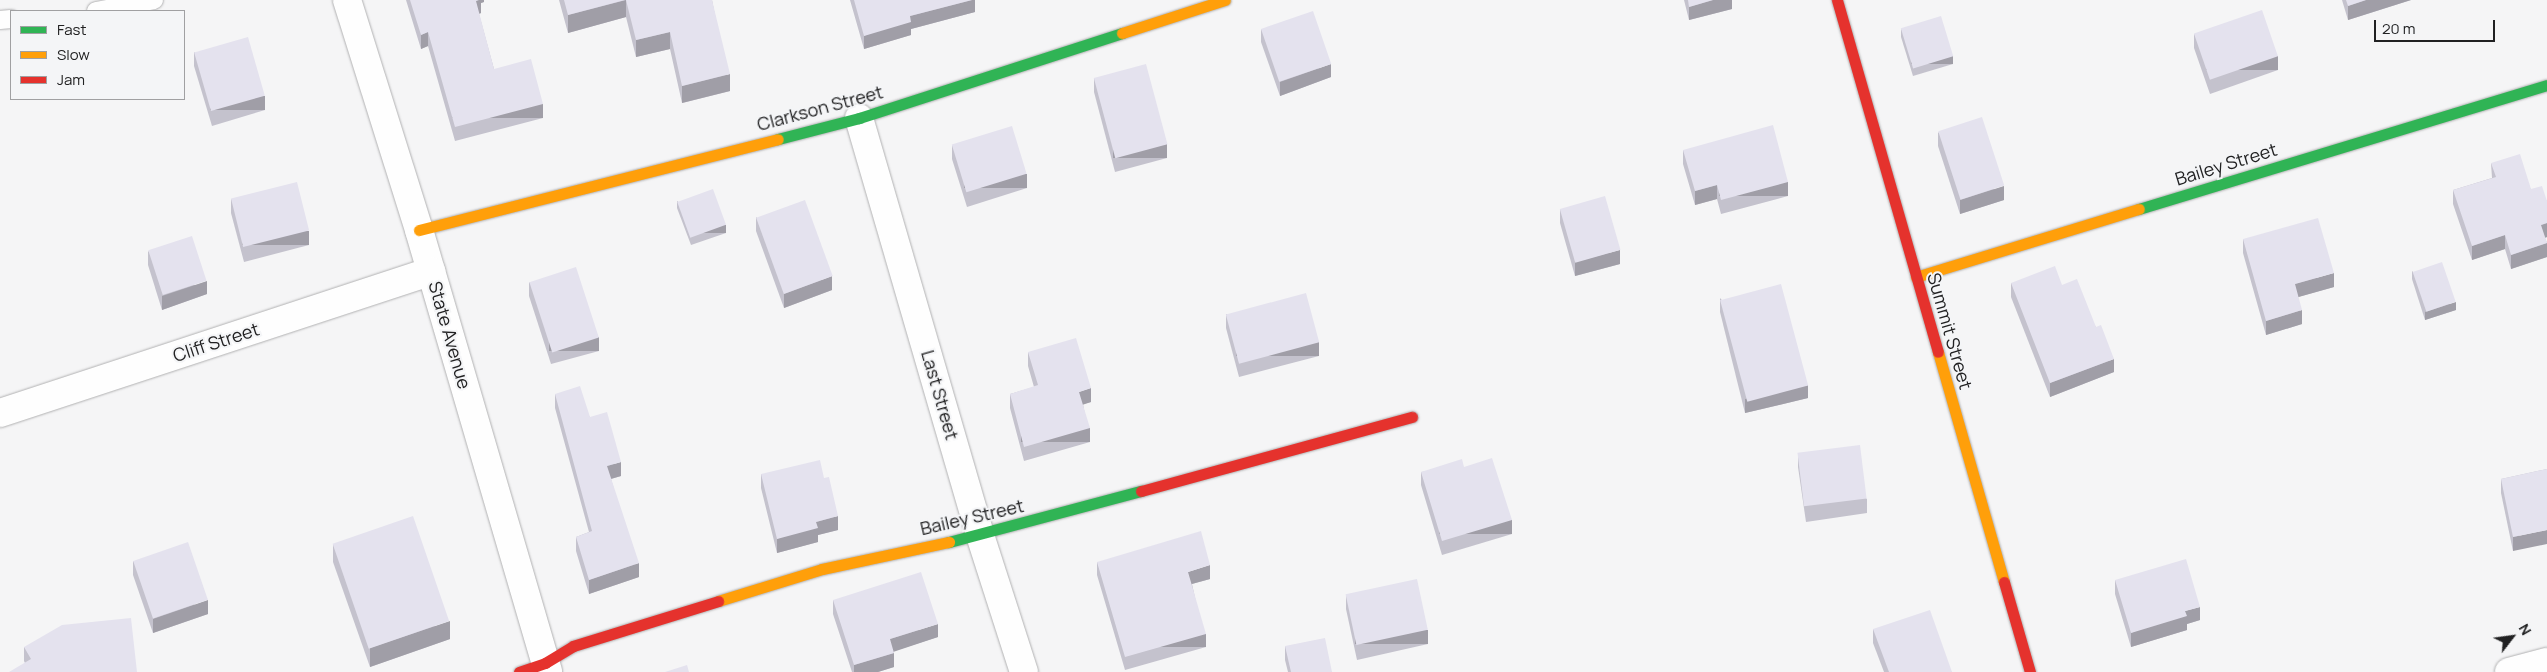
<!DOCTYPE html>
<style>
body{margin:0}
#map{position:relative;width:2547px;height:672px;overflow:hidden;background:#f5f5f6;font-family:Manrope,sans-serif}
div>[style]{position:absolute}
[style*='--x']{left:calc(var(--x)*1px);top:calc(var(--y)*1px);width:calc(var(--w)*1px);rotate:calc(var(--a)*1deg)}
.roads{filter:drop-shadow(0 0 1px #b1b1b2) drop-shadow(0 0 1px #b1b1b2)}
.lane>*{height:18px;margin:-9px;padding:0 9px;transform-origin:9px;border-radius:9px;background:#fefefe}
.street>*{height:28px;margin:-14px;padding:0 14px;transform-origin:14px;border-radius:14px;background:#fefefe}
.fast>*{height:11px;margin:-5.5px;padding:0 5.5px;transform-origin:5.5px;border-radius:5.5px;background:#30b455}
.slow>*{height:11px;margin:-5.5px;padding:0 5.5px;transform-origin:5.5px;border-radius:5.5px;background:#ff9f0a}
.jam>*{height:11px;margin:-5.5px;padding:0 5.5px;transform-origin:5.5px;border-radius:5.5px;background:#e5322d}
.wall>*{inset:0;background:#c4c2cd}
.shaded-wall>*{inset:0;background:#a09ea7;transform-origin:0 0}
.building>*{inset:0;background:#e4e2ee;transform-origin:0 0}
span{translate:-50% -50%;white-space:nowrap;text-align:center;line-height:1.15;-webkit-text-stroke:4px #f4f5f7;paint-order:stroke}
.street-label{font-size:18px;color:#212122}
.legend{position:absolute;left:10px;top:10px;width:175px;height:90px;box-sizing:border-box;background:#f4f5f7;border:1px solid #a0a0a2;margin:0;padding:6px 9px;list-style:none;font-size:15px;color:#212122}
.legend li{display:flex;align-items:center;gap:10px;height:25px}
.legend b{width:25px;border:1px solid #a0a0a2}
.north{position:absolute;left:2487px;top:612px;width:50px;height:50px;-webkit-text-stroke:4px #f4f5f7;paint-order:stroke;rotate:60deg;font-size:14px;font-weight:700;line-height:20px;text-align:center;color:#212122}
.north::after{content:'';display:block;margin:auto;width:18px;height:22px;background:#212122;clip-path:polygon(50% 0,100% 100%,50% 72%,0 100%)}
.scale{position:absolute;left:2374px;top:20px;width:121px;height:22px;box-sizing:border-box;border:2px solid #212122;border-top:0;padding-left:6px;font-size:15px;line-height:18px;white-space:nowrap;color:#212122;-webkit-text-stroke:4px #f4f5f7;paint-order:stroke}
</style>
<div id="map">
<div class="roads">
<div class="lane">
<div style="--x:96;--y:11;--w:59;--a:-10.7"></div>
<div style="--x:0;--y:20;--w:11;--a:-5"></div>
</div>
<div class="street">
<div style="--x:347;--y:0;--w:241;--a:72.6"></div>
<div style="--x:419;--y:230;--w:460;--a:73.7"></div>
<div style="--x:859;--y:118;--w:434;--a:73.8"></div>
<div style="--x:980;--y:535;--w:144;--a:72.2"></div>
<div style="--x:0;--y:413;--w:454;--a:-18.2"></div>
<div style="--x:2509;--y:672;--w:39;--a:-15"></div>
</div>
<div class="fast">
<div style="--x:778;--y:139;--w:84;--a:-14.5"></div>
<div style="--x:859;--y:118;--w:276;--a:-17.9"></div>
<div style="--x:2139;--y:209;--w:426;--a:-16.9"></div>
<div style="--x:949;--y:542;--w:199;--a:-14.9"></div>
</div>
<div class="slow">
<div style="--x:1122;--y:33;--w:108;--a:-17.8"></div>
<div style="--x:419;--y:230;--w:370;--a:-14.2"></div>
<div style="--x:1916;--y:277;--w:233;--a:-17"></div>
<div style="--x:1938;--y:352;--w:239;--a:74"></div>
<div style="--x:718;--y:601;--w:109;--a:-17.1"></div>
<div style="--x:822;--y:569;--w:130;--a:-12"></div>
</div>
<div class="jam">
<div style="--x:1837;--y:0;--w:366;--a:74"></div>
<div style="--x:1141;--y:491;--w:281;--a:-15.3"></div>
<div style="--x:2004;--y:582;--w:94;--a:73.9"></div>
<div style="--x:519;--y:672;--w:28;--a:-19"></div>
<div style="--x:545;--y:663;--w:33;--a:-31"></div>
<div style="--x:573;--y:646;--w:152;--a:-17.2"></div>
</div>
</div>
<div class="wall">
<div style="clip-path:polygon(406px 0,484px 0,484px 2px,481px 3px,481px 13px,479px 14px,494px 69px,543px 118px,455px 141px,428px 46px,421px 49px)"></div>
<div style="clip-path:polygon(559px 0,712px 0,730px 91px,682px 103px,670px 49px,636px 57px,626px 17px,568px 33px)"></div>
<div style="clip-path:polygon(850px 0,975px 0,975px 12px,911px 29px,911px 35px,864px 49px)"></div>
<div style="clip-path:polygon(1684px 0,1732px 0,1732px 9px,1689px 20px)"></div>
<div style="clip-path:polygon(2342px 0,2411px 0,2348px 20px)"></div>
<div style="clip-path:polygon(1261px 29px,1331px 77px,1280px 96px,1261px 42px)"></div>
<div style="clip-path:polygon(1901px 29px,1953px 64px,1913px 76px,1901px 37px)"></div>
<div style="clip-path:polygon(2194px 34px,2278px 70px,2210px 94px,2194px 48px)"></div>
<div style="clip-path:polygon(194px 52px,265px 110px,212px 126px,194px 66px)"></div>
<div style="clip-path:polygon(1094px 78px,1167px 158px,1115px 172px,1094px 92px)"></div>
<div style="clip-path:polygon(1938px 132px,2004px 200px,1960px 214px,1938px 146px)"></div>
<div style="clip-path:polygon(952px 145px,1027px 188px,967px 207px,952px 159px)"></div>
<div style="clip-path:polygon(1683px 150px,1788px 196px,1721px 214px,1717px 199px,1695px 205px,1683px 164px)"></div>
<div style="clip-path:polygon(2491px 163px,2531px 189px,2547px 201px,2547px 237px,2545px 238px,2547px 243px,2547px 257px,2511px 269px,2505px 249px,2472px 260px,2453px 204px,2453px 190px,2492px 178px)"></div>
<div style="clip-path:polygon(231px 199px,309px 245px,244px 262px,231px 213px)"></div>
<div style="clip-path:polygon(677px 201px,726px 233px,691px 245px,677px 208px)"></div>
<div style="clip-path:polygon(1560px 209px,1620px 264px,1575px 276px,1560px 223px)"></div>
<div style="clip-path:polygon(756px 217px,832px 290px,784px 308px,756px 231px)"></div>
<div style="clip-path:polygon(2243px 239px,2334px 287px,2298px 297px,2302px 324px,2266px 335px,2243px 253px)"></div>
<div style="clip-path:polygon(148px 251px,207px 294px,162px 310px,148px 265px)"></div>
<div style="clip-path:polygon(2412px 271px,2456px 310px,2425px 320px,2412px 279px)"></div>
<div style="clip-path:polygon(529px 282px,599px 351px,551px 364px,529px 296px)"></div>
<div style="clip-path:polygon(2011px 283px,2062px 285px,2096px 327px,2114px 372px,2050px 397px,2011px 297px)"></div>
<div style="clip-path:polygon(1720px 298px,1808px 398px,1745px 413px,1720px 312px)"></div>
<div style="clip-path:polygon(1226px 314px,1319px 356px,1239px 377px,1226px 328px)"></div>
<div style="clip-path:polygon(1028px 352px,1091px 402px,1083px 404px,1090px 442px,1024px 461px,1010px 408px,1010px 394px,1034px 387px,1028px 366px)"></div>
<div style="clip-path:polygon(555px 394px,590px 417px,621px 476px,611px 479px,639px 577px,589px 594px,576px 551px,576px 537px,589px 532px,555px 408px)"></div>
<div style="clip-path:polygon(1798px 453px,1867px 499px,1867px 513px,1806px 522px,1798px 467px)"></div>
<div style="clip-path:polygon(1464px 467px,1512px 534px,1442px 555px,1421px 485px,1421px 472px)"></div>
<div style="clip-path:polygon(2547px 469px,2513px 551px,2501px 493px,2501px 479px)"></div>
<div style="clip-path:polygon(761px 474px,824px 478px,838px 530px,818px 535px,818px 542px,777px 553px,761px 488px)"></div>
<div style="clip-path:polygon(333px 544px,450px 639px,370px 667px,333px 562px)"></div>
<div style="clip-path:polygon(133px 561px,208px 614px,153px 633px,133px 575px)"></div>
<div style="clip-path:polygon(1097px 562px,1210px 579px,1192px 584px,1206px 647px,1125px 670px,1097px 575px)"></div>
<div style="clip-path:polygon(2115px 580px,2200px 620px,2187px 624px,2187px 630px,2131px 647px,2115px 594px)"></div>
<div style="clip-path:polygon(1346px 595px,1428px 644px,1357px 660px,1346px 609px)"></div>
<div style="clip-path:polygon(833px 600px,938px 637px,894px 651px,894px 667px,878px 672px,852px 672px,833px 614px)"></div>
<div style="clip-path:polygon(1873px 629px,1952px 672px,1884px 672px,1873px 643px)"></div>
<div style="clip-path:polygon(1285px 646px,1332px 672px,1288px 672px,1285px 660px)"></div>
<div style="clip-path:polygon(24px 647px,137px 672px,25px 663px,24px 661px)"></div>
</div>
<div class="shaded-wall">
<div style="clip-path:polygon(478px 0,484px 0,484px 2px,481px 3px,481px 13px,476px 15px,476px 1px)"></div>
<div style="clip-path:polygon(626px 0,626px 17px,568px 33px,568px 15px)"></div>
<div style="clip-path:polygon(972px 0,975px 0,975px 12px,911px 29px,911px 35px,864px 49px,864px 36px,910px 16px)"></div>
<div style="clip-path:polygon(1713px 0,1732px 0,1732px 9px,1689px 20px,1689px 7px)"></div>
<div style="clip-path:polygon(2366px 0,2411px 0,2348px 20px,2348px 6px)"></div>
<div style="clip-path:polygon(428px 32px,428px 46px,421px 49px,421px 35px)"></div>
<div style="clip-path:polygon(670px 32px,670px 49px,636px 57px,636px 40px)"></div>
<div style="left:1953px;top:56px;width:8px;height:42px;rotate:90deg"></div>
<div style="left:2278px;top:56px;width:14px;height:72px;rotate:90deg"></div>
<div style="clip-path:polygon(1331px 64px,1331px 77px,1280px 96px,1280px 82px)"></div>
<div style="clip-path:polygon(730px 74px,730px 91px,682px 103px,682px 86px)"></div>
<div style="left:265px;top:96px;width:14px;height:55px;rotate:90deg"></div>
<div style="left:543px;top:104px;width:14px;height:91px;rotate:90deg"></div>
<div style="left:1167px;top:144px;width:14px;height:54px;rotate:90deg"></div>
<div style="left:1027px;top:174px;width:14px;height:63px;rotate:90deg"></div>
<div style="left:1788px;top:182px;width:14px;height:69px;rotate:90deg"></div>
<div style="clip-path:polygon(1717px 185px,1717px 199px,1695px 205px,1695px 191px)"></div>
<div style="clip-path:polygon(2004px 186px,2004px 200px,1960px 214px,1960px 200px)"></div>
<div style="clip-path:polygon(2547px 223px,2547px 237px,2541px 239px,2541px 225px)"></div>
<div style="left:726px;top:225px;width:8px;height:37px;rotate:90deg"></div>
<div style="left:309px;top:231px;width:14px;height:67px;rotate:90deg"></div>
<div style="clip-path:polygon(2505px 235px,2505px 249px,2472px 260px,2472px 246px)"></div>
<div style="clip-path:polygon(2547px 243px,2547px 257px,2511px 269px,2511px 255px)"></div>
<div style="clip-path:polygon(1620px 250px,1620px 264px,1575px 276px,1575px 262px)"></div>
<div style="clip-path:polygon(2334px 273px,2334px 287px,2295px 298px,2295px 284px)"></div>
<div style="clip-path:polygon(832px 276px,832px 290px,784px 308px,784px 294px)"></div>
<div style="clip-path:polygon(207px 281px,207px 294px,162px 310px,162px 296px)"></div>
<div style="clip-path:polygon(2456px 302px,2456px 310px,2425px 320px,2425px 312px)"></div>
<div style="clip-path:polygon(2302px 310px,2302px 324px,2266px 335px,2266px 321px)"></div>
<div style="left:599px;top:337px;width:14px;height:50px;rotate:90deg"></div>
<div style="left:1319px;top:342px;width:14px;height:83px;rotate:90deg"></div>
<div style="clip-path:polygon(2114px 359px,2114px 372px,2050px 397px,2050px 383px)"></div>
<div style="clip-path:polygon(1808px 385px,1808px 398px,1745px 413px,1745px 399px)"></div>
<div style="clip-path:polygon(1091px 388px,1091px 402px,1079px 406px,1079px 392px)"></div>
<div style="left:1090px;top:428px;width:14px;height:69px;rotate:90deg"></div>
<div style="clip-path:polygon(621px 462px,621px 476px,607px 480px,607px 466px)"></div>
<div style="clip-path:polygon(838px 516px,838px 530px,818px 535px,818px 542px,777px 553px,777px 539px,816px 522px)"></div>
<div style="left:1512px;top:520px;width:14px;height:73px;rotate:90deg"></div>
<div style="clip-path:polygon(2547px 530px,2547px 544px,2513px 551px,2513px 537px)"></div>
<div style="clip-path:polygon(639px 563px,639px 577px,589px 594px,589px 580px)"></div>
<div style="clip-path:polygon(1210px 565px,1210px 579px,1188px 585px,1188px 572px)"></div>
<div style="clip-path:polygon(208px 600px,208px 614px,153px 633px,153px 619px)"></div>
<div style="clip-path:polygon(2200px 607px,2200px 620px,2187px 624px,2187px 630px,2131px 647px,2131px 633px,2185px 611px)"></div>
<div style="clip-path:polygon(450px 621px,450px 639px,370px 667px,370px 648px)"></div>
<div style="clip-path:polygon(938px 624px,938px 637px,890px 653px,890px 639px)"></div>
<div style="left:1428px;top:630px;width:14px;height:73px;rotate:90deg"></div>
<div style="left:1206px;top:634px;width:13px;height:84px;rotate:90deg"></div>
<div style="clip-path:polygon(894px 653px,894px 667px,878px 672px,854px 672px,854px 665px)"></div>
</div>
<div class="building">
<div style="clip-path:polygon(410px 0,479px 0,476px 1px,494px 69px,531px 59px,543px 104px,455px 127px,428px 32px,421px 35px)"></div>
<div style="clip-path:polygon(564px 0,625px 0,568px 15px)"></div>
<div style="clip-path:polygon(626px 0,712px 0,730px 74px,682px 86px,670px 32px,636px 40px)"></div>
<div style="clip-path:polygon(854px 0,972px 0,910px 16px,911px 22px,864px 36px)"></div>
<div style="clip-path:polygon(1688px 0,1713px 0,1689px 7px)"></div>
<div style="clip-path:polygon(2346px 0,2366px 0,2348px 6px)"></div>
<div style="left:2262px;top:10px;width:49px;height:72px;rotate:71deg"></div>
<div style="left:1313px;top:11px;width:56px;height:55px;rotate:71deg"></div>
<div style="left:1941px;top:16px;width:42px;height:42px;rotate:73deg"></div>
<div style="left:248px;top:37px;width:61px;height:56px;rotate:74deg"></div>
<div style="left:1146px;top:64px;width:83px;height:54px;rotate:75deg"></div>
<div style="left:1982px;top:117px;width:72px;height:46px;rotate:72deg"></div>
<div style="clip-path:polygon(1773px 125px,1788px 182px,1721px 200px,1717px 185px,1695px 191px,1683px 150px)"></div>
<div style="left:1012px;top:126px;width:50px;height:63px;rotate:73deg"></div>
<div style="clip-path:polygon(2520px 154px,2531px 189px,2542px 186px,2547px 201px,2547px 223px,2541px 225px,2547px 243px,2511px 255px,2505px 235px,2472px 246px,2453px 190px,2496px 177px,2491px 163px)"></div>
<div style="left:297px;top:182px;width:50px;height:68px;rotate:76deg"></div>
<div style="left:713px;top:189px;width:38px;height:38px;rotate:70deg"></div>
<div style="left:1605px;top:196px;width:56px;height:47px;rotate:74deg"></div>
<div style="left:805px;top:200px;width:81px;height:52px;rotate:70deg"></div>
<div style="clip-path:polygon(2318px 218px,2334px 273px,2295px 284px,2302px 310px,2266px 321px,2243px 239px)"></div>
<div style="left:192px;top:236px;width:47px;height:46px;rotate:72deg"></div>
<div style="left:2442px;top:262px;width:42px;height:31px;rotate:71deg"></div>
<div style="clip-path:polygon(2055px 266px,2062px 285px,2077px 279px,2096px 327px,2101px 325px,2114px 359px,2050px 383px,2011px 283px)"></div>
<div style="left:576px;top:267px;width:74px;height:49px;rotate:72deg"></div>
<div style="left:1781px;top:284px;width:105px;height:63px;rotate:75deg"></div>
<div style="left:1306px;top:293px;width:51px;height:83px;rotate:75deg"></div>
<div style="clip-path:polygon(1076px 338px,1091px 388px,1079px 392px,1090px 428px,1024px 447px,1010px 394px,1038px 385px,1028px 352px)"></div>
<div style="clip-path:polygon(580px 386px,590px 417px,607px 412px,621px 462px,607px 466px,639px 563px,589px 580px,576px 537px,592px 531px,555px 394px)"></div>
<div style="left:1860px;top:445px;width:54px;height:63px;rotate:83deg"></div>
<div style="clip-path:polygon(1492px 458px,1512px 520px,1442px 541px,1421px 472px,1462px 459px,1464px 467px)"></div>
<div style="clip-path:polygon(820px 460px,824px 478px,829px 477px,838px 516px,816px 522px,818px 528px,777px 539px,761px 474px)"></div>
<div style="clip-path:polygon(2547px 469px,2547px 530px,2513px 537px,2501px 479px)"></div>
<div style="left:413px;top:516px;width:111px;height:85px;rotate:71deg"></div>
<div style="clip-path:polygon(1201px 531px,1210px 565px,1188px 572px,1206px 634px,1125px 657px,1097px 562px)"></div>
<div style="left:188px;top:542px;width:61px;height:58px;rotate:71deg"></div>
<div style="clip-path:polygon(2186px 559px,2200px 607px,2185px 611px,2187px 616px,2131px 633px,2115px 580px)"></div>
<div style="clip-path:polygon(921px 572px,938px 624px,890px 639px,894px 653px,854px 665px,833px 600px)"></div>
<div style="left:1417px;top:579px;width:52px;height:73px;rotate:78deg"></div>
<div style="clip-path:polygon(1930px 610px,1952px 672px,1889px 672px,1873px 629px)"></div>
<div style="clip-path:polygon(131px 618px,137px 672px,9px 672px,31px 659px,24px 647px,62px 625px)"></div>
<div style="clip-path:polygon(1325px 638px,1332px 672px,1291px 672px,1285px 646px)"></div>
<div style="clip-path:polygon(687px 665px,689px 672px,665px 672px)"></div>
</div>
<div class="street-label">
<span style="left:820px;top:108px;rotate:-15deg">Clarkson Street</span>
<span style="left:2226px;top:164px;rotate:-17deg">Bailey Street</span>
<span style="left:1950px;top:331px;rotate:74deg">Summit Street</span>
<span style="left:450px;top:335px;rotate:74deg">State Avenue</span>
<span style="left:216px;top:342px;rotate:-18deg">Cliff Street</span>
<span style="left:940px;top:395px;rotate:74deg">Last Street</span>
<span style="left:972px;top:517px;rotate:-13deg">Bailey Street</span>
</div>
<ul class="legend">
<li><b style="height:6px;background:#30b455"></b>Fast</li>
<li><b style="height:6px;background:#ff9f0a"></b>Slow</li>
<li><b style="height:6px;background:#e5322d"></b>Jam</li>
</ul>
<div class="north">N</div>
<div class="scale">20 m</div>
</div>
